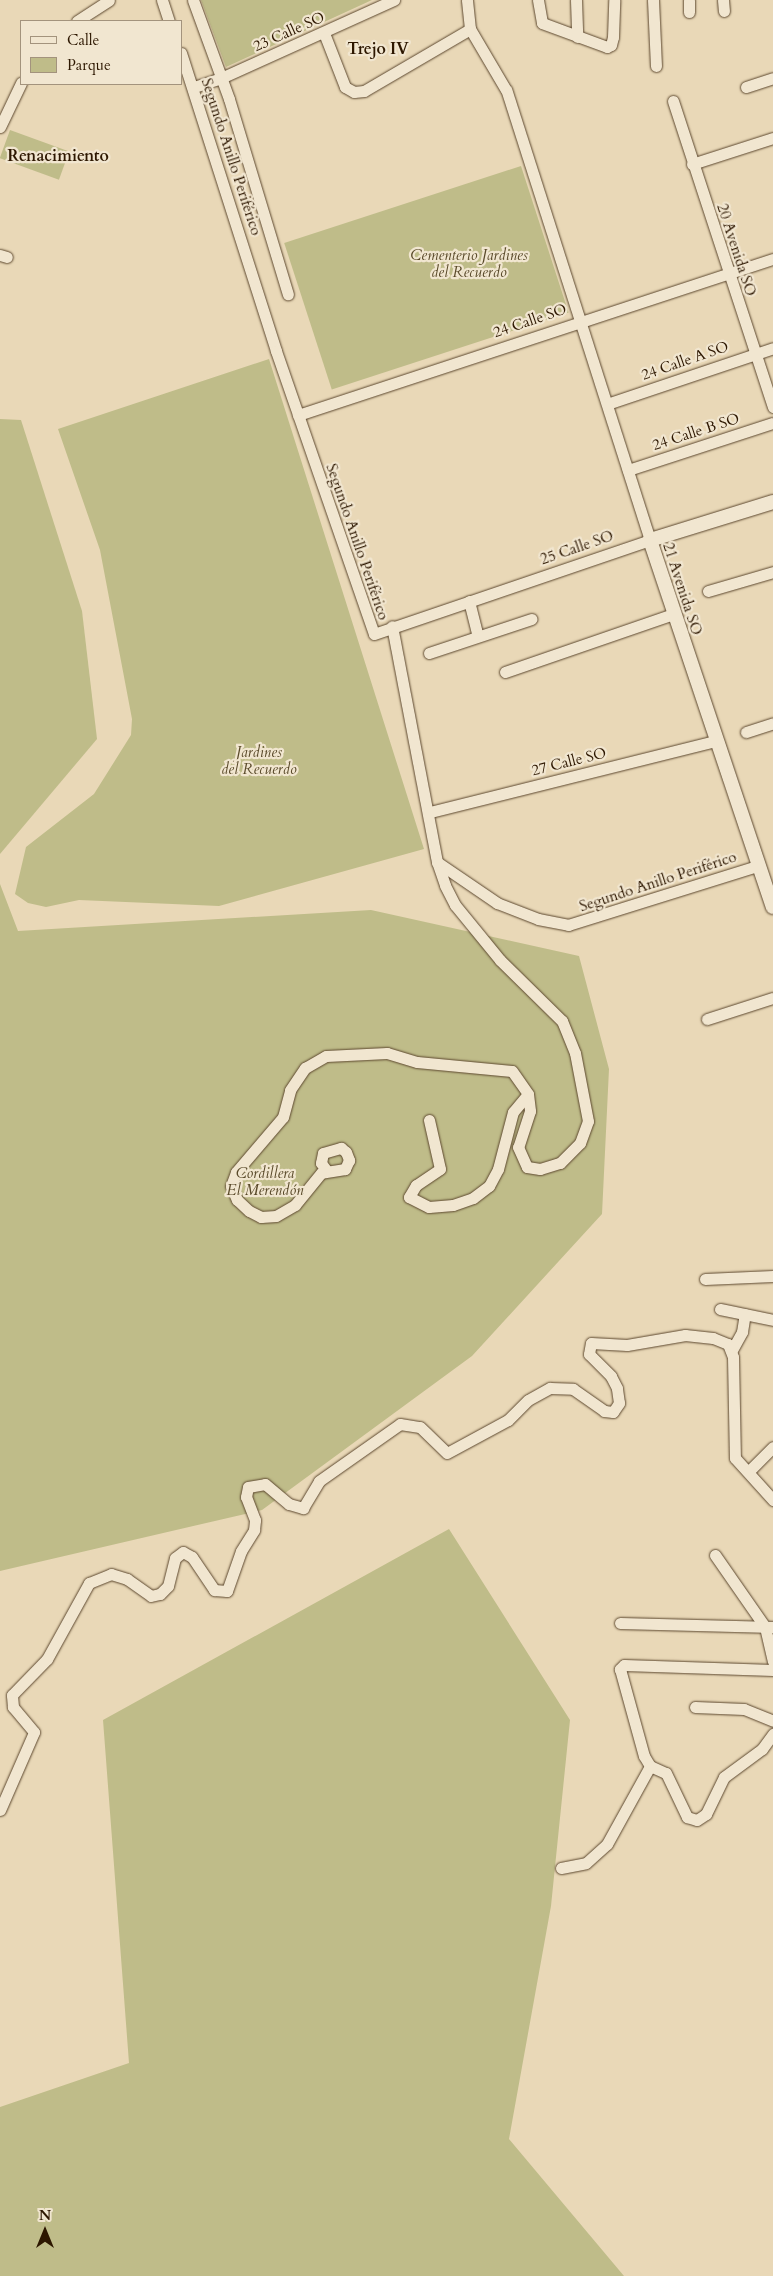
<!DOCTYPE html>
<meta charset="utf-8">
<style>
body{margin:0}
#map{position:relative;width:773px;height:2276px;overflow:hidden;background:#e9d8b7;font-family:Cardo,serif}
div>[style]{position:absolute}
[style*='--x']{left:calc(var(--x)*1px);top:calc(var(--y)*1px);width:calc(var(--w)*1px);rotate:calc(var(--a)*1deg)}
.green>*{inset:0;background:#bfbc89;transform-origin:0 0}
.roads{filter:drop-shadow(0 0 1px #5c472e) drop-shadow(0 0 1px #5c472e)}
.minor>*{height:11px;margin:-5.5px;padding:0 5.5px;transform-origin:5.5px;border-radius:5.5px;background:#f1e6d0}
.tertiary>*{height:14px;margin:-7px;padding:0 7px;transform-origin:7px;border-radius:7px;background:#f1e6d0}
span{translate:-50% -50%;white-space:nowrap;text-align:center;line-height:1.15;-webkit-text-stroke:4.5px #f1e6d0;paint-order:stroke}
.street-label{font-size:15px;color:#2d1700}
.park-label{font-size:15px;color:#594929;font-style:italic}
.neighbourhood-label{font-size:16px;color:#2d1700;font-weight:700}
.legend{position:absolute;left:20px;top:20px;width:162px;height:65px;box-sizing:border-box;background:#f1e6d0;border:1px solid #a3937d;margin:0;padding:6px 9px;list-style:none;font-size:15px;color:#2d1700}
.legend li{display:flex;align-items:center;gap:10px;height:25px}
.legend b{width:25px;border:1px solid #a3937d}
.north{position:absolute;left:20px;top:2206px;width:50px;height:50px;-webkit-text-stroke:4px #f1e6d0;paint-order:stroke;rotate:0deg;font-size:14px;font-weight:700;line-height:20px;text-align:center;color:#2d1700}
.north::after{content:'';display:block;margin:auto;width:18px;height:22px;background:#2d1700;clip-path:polygon(50% 0,100% 100%,50% 72%,0 100%)}
</style>
<div id="map">
<div class="green">
<div style="clip-path:polygon(201px 0,372px 0,226px 67px)"></div>
<div style="left:10px;top:130px;width:63px;height:30px;rotate:20deg"></div>
<div style="left:521px;top:166px;width:154px;height:249px;rotate:72deg"></div>
<div style="clip-path:polygon(269px 359px,424px 849px,219px 906px,79px 900px,46px 907px,28px 903px,15px 894px,26px 847px,94px 794px,131px 735px,132px 719px,100px 550px,58px 429px)"></div>
<div style="clip-path:polygon(0 419px,21px 420px,82px 611px,97px 739px,0 854px)"></div>
<div style="clip-path:polygon(0 884px,18px 931px,371px 910px,579px 956px,609px 1069px,602px 1214px,472px 1356px,262px 1510px,0 1571px)"></div>
<div style="clip-path:polygon(449px 1529px,570px 1720px,551px 1906px,509px 2139px,624px 2276px,0 2276px,0 2107px,129px 2063px,103px 1720px)"></div>
</div>
<div class="roads">
<div class="minor">
<div style="--x:162;--y:0;--w:22;--a:72"></div>
<div style="--x:193;--y:0;--w:105;--a:70"></div>
<div style="--x:229;--y:99;--w:204;--a:73.2"></div>
<div style="--x:538;--y:0;--w:23;--a:80"></div>
<div style="--x:542;--y:23;--w:69;--a:20.3"></div>
<div style="--x:607;--y:47;--w:4;--a:-27"></div>
<div style="--x:611;--y:45;--w:8;--a:-76"></div>
<div style="--x:613;--y:37;--w:37;--a:-88"></div>
<div style="--x:576;--y:0;--w:37;--a:88"></div>
<div style="--x:653;--y:0;--w:66;--a:87.4"></div>
<div style="--x:689;--y:0;--w:12;--a:90"></div>
<div style="--x:723;--y:0;--w:11;--a:85"></div>
<div style="--x:77;--y:21;--w:38;--a:-33"></div>
<div style="--x:324;--y:33;--w:58;--a:68.7"></div>
<div style="--x:345;--y:87;--w:10;--a:29"></div>
<div style="--x:354;--y:92;--w:10;--a:-6"></div>
<div style="--x:364;--y:91;--w:123;--a:-30.3"></div>
<div style="--x:181;--y:53;--w:313;--a:72.3"></div>
<div style="--x:276;--y:351;--w:299;--a:70.9"></div>
<div style="--x:374;--y:634;--w:292;--a:-18.8"></div>
<div style="--x:650;--y:540;--w:472;--a:-107.7"></div>
<div style="--x:506;--y:90;--w:71;--a:-120.5"></div>
<div style="--x:470;--y:29;--w:29;--a:-96"></div>
<div style="--x:194;--y:87;--w:28;--a:-18"></div>
<div style="--x:221;--y:78;--w:190;--a:-24.3"></div>
<div style="--x:746;--y:87;--w:28;--a:-18"></div>
<div style="--x:673;--y:101;--w:322;--a:71.9"></div>
<div style="--x:0;--y:127;--w:49;--a:-64.5"></div>
<div style="--x:692;--y:164;--w:85;--a:-17.8"></div>
<div style="--x:0;--y:255;--w:7;--a:16"></div>
<div style="--x:607;--y:404;--w:175;--a:-18.6"></div>
<div style="--x:298;--y:415;--w:500;--a:-18.2"></div>
<div style="--x:628;--y:470;--w:152;--a:-18"></div>
<div style="--x:708;--y:591;--w:68;--a:-16.3"></div>
<div style="--x:469;--y:601;--w:36;--a:76"></div>
<div style="--x:429;--y:653;--w:108;--a:-18.4"></div>
<div style="--x:505;--y:672;--w:178;--a:-19"></div>
<div style="--x:746;--y:732;--w:28;--a:-18"></div>
<div style="--x:430;--y:812;--w:294;--a:-14"></div>
<div style="--x:437;--y:862;--w:73;--a:34.3"></div>
<div style="--x:497;--y:903;--w:44;--a:21.3"></div>
<div style="--x:538;--y:919;--w:31;--a:11"></div>
<div style="--x:568;--y:925;--w:198;--a:-17.3"></div>
<div style="--x:707;--y:1019;--w:69;--a:-17.7"></div>
<div style="--x:429;--y:1120;--w:50;--a:77.3"></div>
<div style="--x:440;--y:1169;--w:29;--a:146"></div>
<div style="--x:416;--y:1185;--w:14;--a:120"></div>
<div style="--x:409;--y:1197;--w:22;--a:27"></div>
<div style="--x:429;--y:1207;--w:24;--a:-5"></div>
<div style="--x:453;--y:1205;--w:21;--a:-19"></div>
<div style="--x:473;--y:1198;--w:20;--a:-37"></div>
<div style="--x:489;--y:1186;--w:19;--a:-62"></div>
<div style="--x:498;--y:1169;--w:59;--a:-75.3"></div>
<div style="--x:513;--y:1112;--w:23;--a:-50"></div>
<div style="--x:327;--y:1171;--w:10;--a:-127"></div>
<div style="--x:321;--y:1163;--w:10;--a:-79"></div>
<div style="--x:323;--y:1153;--w:19;--a:-16"></div>
<div style="--x:341;--y:1148;--w:6;--a:39"></div>
<div style="--x:346;--y:1152;--w:9;--a:69"></div>
<div style="--x:349;--y:1160;--w:10;--a:114"></div>
<div style="--x:345;--y:1169;--w:24;--a:171"></div>
<div style="--x:321;--y:1173;--w:41;--a:129.1"></div>
<div style="--x:295;--y:1205;--w:22;--a:150"></div>
<div style="--x:276;--y:1216;--w:15;--a:176"></div>
<div style="--x:261;--y:1217;--w:13;--a:-153"></div>
<div style="--x:249;--y:1211;--w:16;--a:-137"></div>
<div style="--x:237;--y:1200;--w:15;--a:-113"></div>
<div style="--x:231;--y:1186;--w:15;--a:-70"></div>
<div style="--x:236;--y:1172;--w:72;--a:-49.5"></div>
<div style="--x:283;--y:1117;--w:28;--a:-75"></div>
<div style="--x:290;--y:1090;--w:27;--a:-56"></div>
<div style="--x:305;--y:1068;--w:24;--a:-30"></div>
<div style="--x:326;--y:1056;--w:61;--a:-2.8"></div>
<div style="--x:387;--y:1053;--w:31;--a:17"></div>
<div style="--x:417;--y:1062;--w:95;--a:5.4"></div>
<div style="--x:512;--y:1071;--w:28;--a:55"></div>
<div style="--x:528;--y:1094;--w:17;--a:83"></div>
<div style="--x:530;--y:1111;--w:38;--a:108"></div>
<div style="--x:518;--y:1147;--w:22;--a:66"></div>
<div style="--x:527;--y:1167;--w:13;--a:9"></div>
<div style="--x:540;--y:1169;--w:21;--a:-17"></div>
<div style="--x:560;--y:1163;--w:28;--a:-45"></div>
<div style="--x:580;--y:1143;--w:23;--a:-70"></div>
<div style="--x:588;--y:1121;--w:69;--a:-100.8"></div>
<div style="--x:575;--y:1053;--w:35;--a:-112"></div>
<div style="--x:562;--y:1021;--w:87;--a:-135.5"></div>
<div style="--x:500;--y:960;--w:71;--a:-129.3"></div>
<div style="--x:455;--y:905;--w:22;--a:-117"></div>
<div style="--x:445;--y:885;--w:24;--a:-109"></div>
<div style="--x:437;--y:862;--w:240;--a:-100.8"></div>
<div style="--x:705;--y:1279;--w:68;--a:-2.5"></div>
<div style="--x:720;--y:1309;--w:54;--a:11.7"></div>
<div style="--x:732;--y:1350;--w:21;--a:-61"></div>
<div style="--x:742;--y:1332;--w:18;--a:-81"></div>
<div style="--x:749;--y:1471;--w:34;--a:-45"></div>
<div style="--x:715;--y:1555;--w:88;--a:55.2"></div>
<div style="--x:765;--y:1627;--w:35;--a:77"></div>
<div style="--x:620;--y:1623;--w:153;--a:1.5"></div>
<div style="--x:773;--y:1670;--w:149;--a:-178.1"></div>
<div style="--x:624;--y:1665;--w:6;--a:135"></div>
<div style="--x:620;--y:1669;--w:90;--a:74.6"></div>
<div style="--x:644;--y:1756;--w:12;--a:59"></div>
<div style="--x:650;--y:1766;--w:17;--a:24"></div>
<div style="--x:666;--y:1773;--w:49;--a:64.5"></div>
<div style="--x:687;--y:1817;--w:10;--a:17"></div>
<div style="--x:697;--y:1820;--w:11;--a:-34"></div>
<div style="--x:706;--y:1814;--w:41;--a:-64.1"></div>
<div style="--x:724;--y:1777;--w:47;--a:-36.4"></div>
<div style="--x:762;--y:1749;--w:19;--a:-54"></div>
<div style="--x:695;--y:1707;--w:49;--a:2.3"></div>
<div style="--x:744;--y:1709;--w:31;--a:22"></div>
<div style="--x:0;--y:1810;--w:85;--a:-66.4"></div>
<div style="--x:34;--y:1732;--w:33;--a:-130"></div>
<div style="--x:13;--y:1707;--w:12;--a:-95"></div>
<div style="--x:12;--y:1695;--w:50;--a:-45.8"></div>
<div style="--x:47;--y:1659;--w:87;--a:-61.1"></div>
<div style="--x:89;--y:1583;--w:24;--a:-22"></div>
<div style="--x:111;--y:1574;--w:17;--a:17"></div>
<div style="--x:127;--y:1579;--w:29;--a:35"></div>
<div style="--x:151;--y:1596;--w:9;--a:-13"></div>
<div style="--x:160;--y:1594;--w:11;--a:-45"></div>
<div style="--x:168;--y:1586;--w:29;--a:-76"></div>
<div style="--x:175;--y:1558;--w:10;--a:-37"></div>
<div style="--x:183;--y:1552;--w:10;--a:29"></div>
<div style="--x:192;--y:1557;--w:40;--a:56"></div>
<div style="--x:214;--y:1590;--w:13;--a:4"></div>
<div style="--x:227;--y:1591;--w:42;--a:-70.7"></div>
<div style="--x:241;--y:1551;--w:25;--a:-58"></div>
<div style="--x:254;--y:1530;--w:10;--a:-84"></div>
<div style="--x:255;--y:1520;--w:25;--a:-111"></div>
<div style="--x:246;--y:1497;--w:10;--a:-79"></div>
<div style="--x:248;--y:1487;--w:17;--a:-10"></div>
<div style="--x:265;--y:1484;--w:31;--a:40"></div>
<div style="--x:289;--y:1504;--w:15;--a:16"></div>
<div style="--x:303;--y:1508;--w:31;--a:-59"></div>
<div style="--x:319;--y:1481;--w:99;--a:-35.1"></div>
<div style="--x:400;--y:1424;--w:20;--a:9"></div>
<div style="--x:420;--y:1427;--w:37;--a:44"></div>
<div style="--x:447;--y:1453;--w:69;--a:-28.4"></div>
<div style="--x:508;--y:1420;--w:28;--a:-45"></div>
<div style="--x:528;--y:1400;--w:25;--a:-29"></div>
<div style="--x:550;--y:1388;--w:23;--a:2"></div>
<div style="--x:573;--y:1389;--w:38;--a:35"></div>
<div style="--x:604;--y:1411;--w:9;--a:6"></div>
<div style="--x:613;--y:1412;--w:11;--a:-56"></div>
<div style="--x:619;--y:1403;--w:15;--a:-98"></div>
<div style="--x:617;--y:1388;--w:13;--a:-117"></div>
<div style="--x:611;--y:1376;--w:31;--a:-135"></div>
<div style="--x:589;--y:1354;--w:11;--a:-80"></div>
<div style="--x:591;--y:1343;--w:36;--a:3"></div>
<div style="--x:627;--y:1345;--w:59;--a:-9.8"></div>
<div style="--x:685;--y:1335;--w:28;--a:6"></div>
<div style="--x:713;--y:1338;--w:16;--a:22"></div>
<div style="--x:728;--y:1344;--w:14;--a:69"></div>
<div style="--x:733;--y:1357;--w:101;--a:88.9"></div>
<div style="--x:735;--y:1458;--w:57;--a:47.9"></div>
<div style="--x:561;--y:1868;--w:25;--a:-11"></div>
<div style="--x:586;--y:1863;--w:28;--a:-42"></div>
<div style="--x:607;--y:1844;--w:89;--a:-61.1"></div>
</div>
<div class="tertiary">
<div style="--x:773;--y:502;--w:129;--a:162.8"></div>
<div style="--x:650;--y:540;--w:387;--a:71.5"></div>
</div>
</div>
<div class="street-label">
<span style="left:289px;top:32px;rotate:-24deg">23 Calle SO</span>
<span style="left:231px;top:157px;rotate:72deg">Segundo Anillo Periférico</span>
<span style="left:736px;top:250px;rotate:72deg">20 Avenida SO</span>
<span style="left:530px;top:321px;rotate:-19deg">24 Calle SO</span>
<span style="left:685px;top:361px;rotate:-19deg">24 Calle A SO</span>
<span style="left:696px;top:432px;rotate:-18deg">24 Calle B SO</span>
<span style="left:357px;top:542px;rotate:71deg">Segundo Anillo Periférico</span>
<span style="left:577px;top:548px;rotate:-19deg">25 Calle SO</span>
<span style="left:682px;top:589px;rotate:72deg">21 Avenida SO</span>
<span style="left:569px;top:762px;rotate:-14deg">27 Calle SO</span>
<span style="left:658px;top:882px;rotate:-18deg">Segundo Anillo Periférico</span>
</div>
<div class="park-label">
<span style="left:469px;top:264px">Cementerio Jardines<br>del Recuerdo</span>
<span style="left:259px;top:761px">Jardines<br>del Recuerdo</span>
<span style="left:265px;top:1182px">Cordillera<br>El Merendón</span>
</div>
<div class="neighbourhood-label">
<span style="left:378px;top:49px">Trejo IV</span>
<span style="left:58px;top:156px">Renacimiento</span>
</div>
<ul class="legend">
<li><b style="height:6px;background:#f1e6d0"></b>Calle</li>
<li><b style="height:14px;background:#bfbc89"></b>Parque</li>
</ul>
<div class="north">N</div>
</div>
